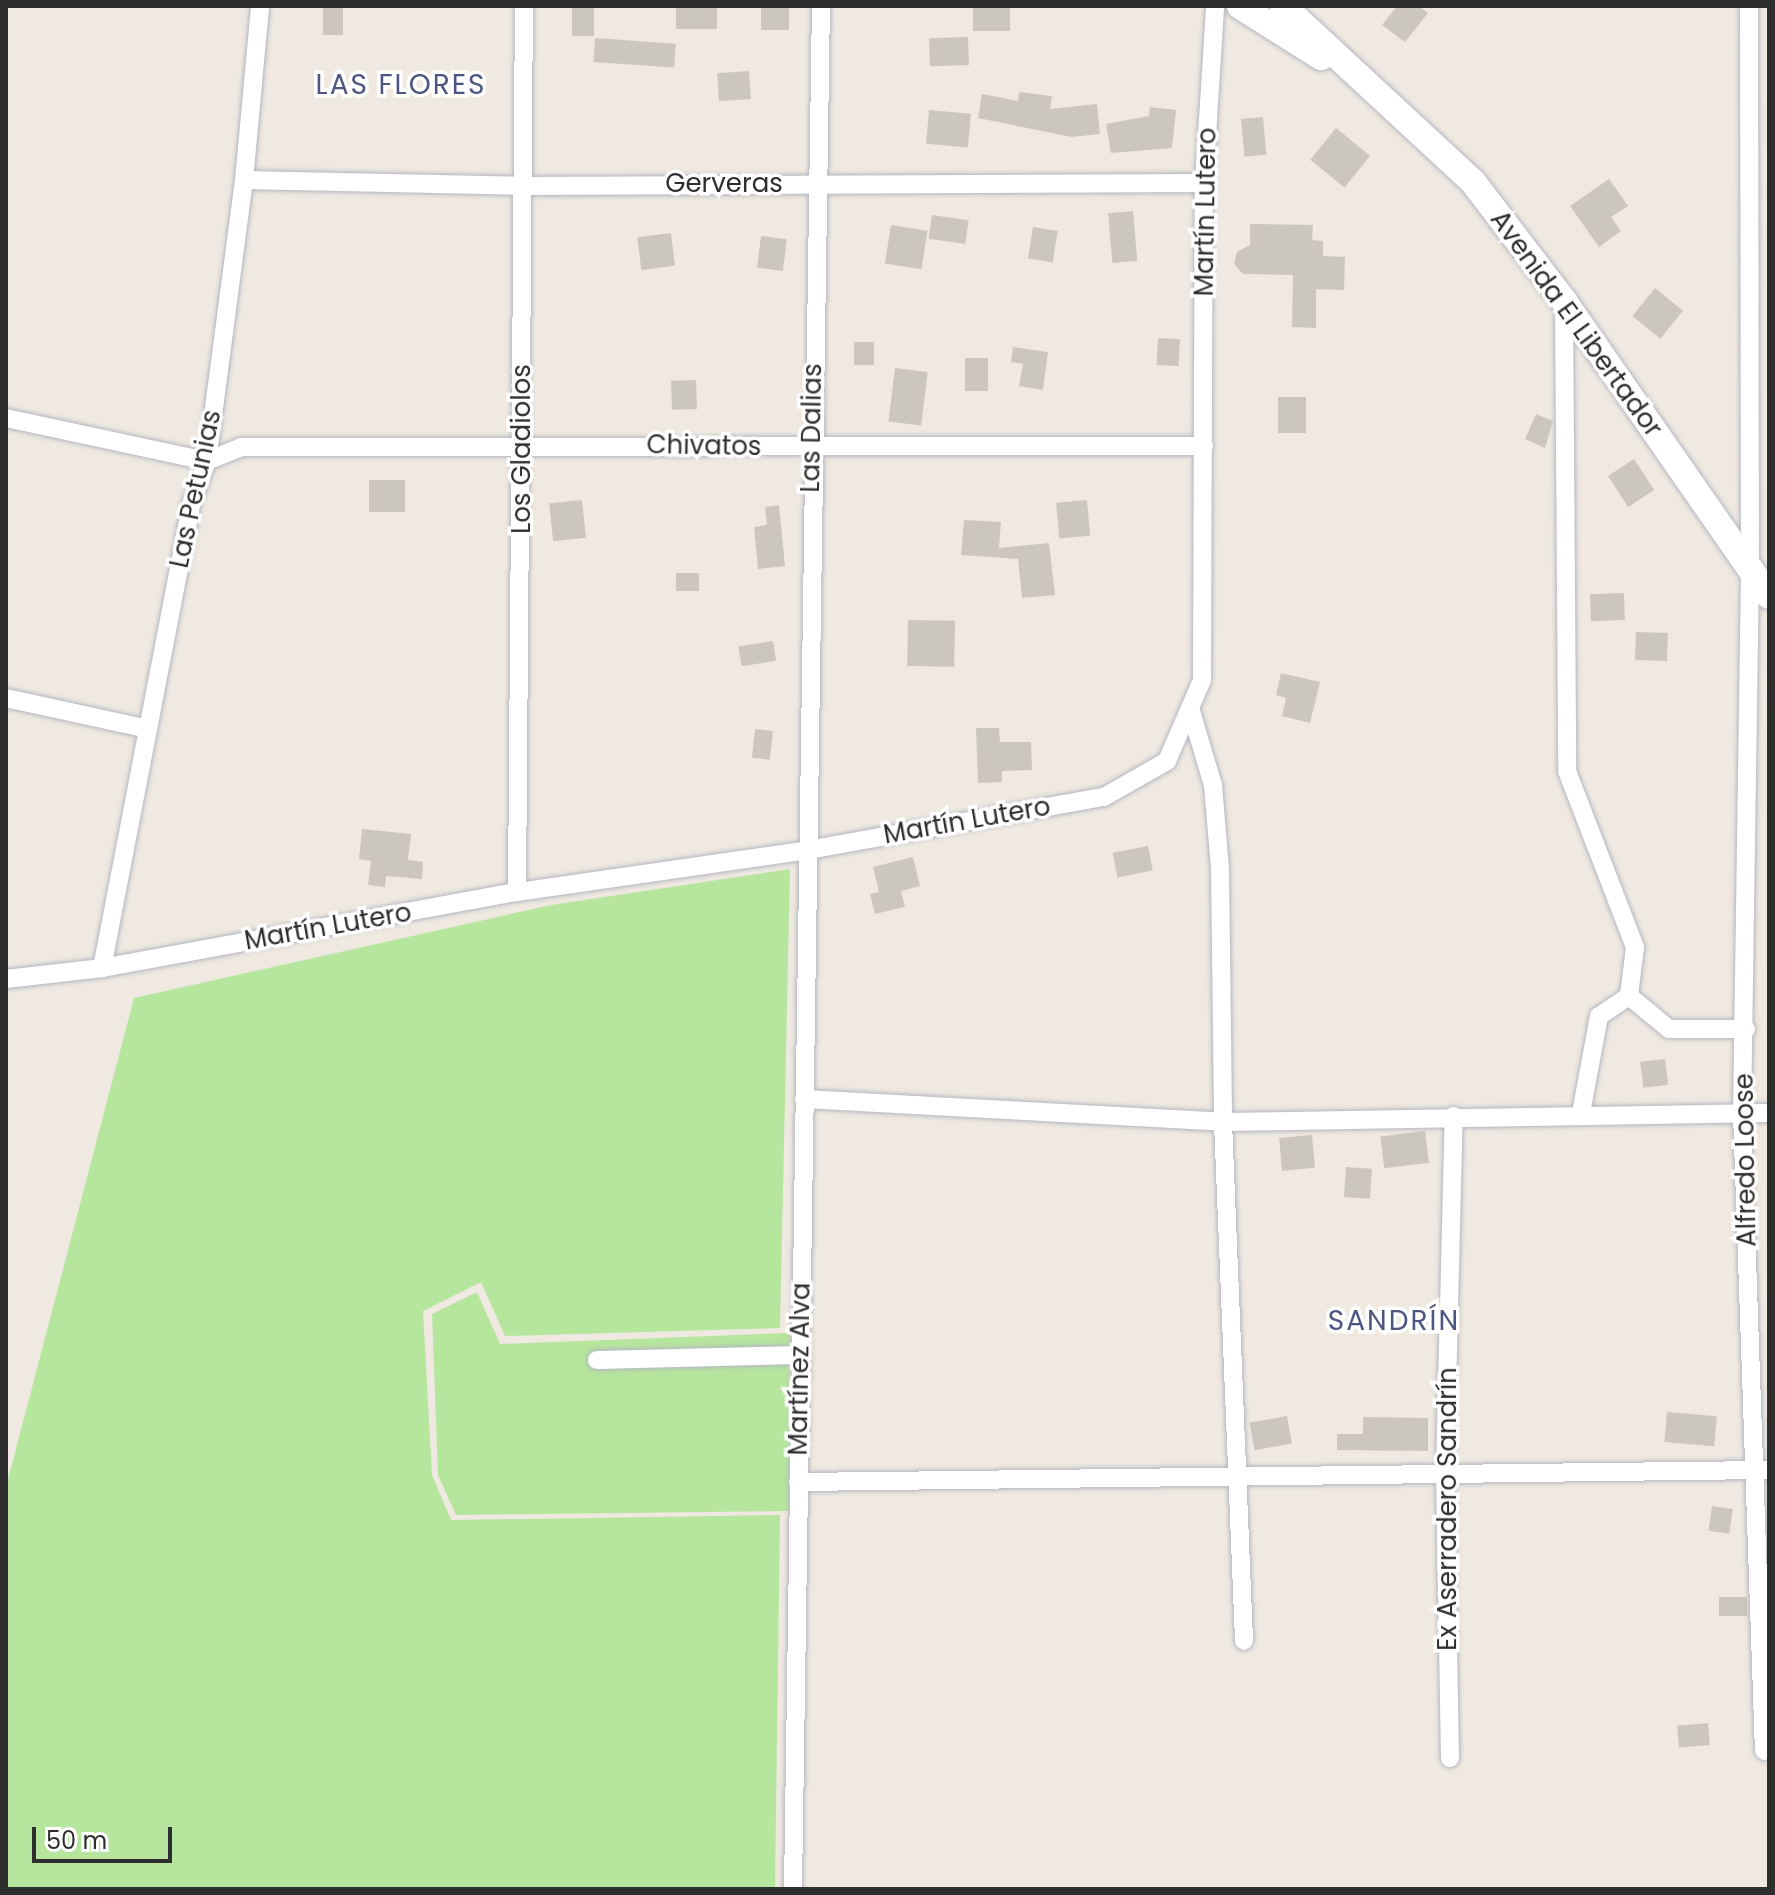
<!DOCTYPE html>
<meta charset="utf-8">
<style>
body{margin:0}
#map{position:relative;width:1775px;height:1895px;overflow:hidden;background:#efe9e1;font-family:Poppins,sans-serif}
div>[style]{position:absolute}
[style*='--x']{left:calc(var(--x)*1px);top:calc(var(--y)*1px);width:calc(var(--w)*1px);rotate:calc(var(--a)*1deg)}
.green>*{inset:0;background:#b6e59e}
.building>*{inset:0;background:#cbc7bf;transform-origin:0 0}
.roads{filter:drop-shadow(0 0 2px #b4b7c1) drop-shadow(0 0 2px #b4b7c1)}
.minor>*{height:18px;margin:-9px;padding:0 9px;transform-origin:9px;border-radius:9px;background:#fff}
.secondary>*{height:26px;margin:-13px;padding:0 13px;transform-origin:13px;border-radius:13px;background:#fff}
span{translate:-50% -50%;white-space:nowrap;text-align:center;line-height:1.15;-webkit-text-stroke:7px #fff;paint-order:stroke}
.street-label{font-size:26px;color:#2e2e2e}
.neighbourhood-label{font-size:28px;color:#4d5680;letter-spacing:2px}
.frame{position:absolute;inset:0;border:8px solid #2e2e2e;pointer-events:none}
.scale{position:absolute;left:32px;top:1827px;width:140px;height:36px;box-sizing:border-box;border:4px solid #2e2e2e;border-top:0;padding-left:10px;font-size:24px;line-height:28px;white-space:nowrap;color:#2e2e2e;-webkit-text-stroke:6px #fff;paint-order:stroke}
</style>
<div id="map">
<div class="green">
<div style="clip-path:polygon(790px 869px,780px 1328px,505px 1336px,481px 1282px,423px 1311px,432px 1475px,451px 1520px,780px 1515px,775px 1889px,6px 1889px,6px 1487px,134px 998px,551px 905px)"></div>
<div style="clip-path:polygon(477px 1292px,500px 1344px,790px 1333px,789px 1511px,456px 1515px,438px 1475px,432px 1314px)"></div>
</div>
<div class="building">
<div style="left:323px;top:6px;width:20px;height:29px"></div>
<div style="left:572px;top:6px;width:22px;height:30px"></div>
<div style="left:676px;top:6px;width:41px;height:23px"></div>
<div style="left:761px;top:6px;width:28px;height:24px"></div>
<div style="left:973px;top:6px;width:37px;height:25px"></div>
<div style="clip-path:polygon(1397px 6px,1419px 6px,1428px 13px,1405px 42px,1382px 25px)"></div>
<div style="left:968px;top:37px;width:28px;height:39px;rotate:88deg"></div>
<div style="left:595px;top:38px;width:81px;height:24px;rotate:4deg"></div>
<div style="left:749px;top:71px;width:28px;height:32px;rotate:86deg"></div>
<div style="clip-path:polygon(1019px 92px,1052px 96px,1050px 109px,1097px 104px,1100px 134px,1072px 137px,978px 118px,982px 94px,1018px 101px)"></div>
<div style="clip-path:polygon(1150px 107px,1176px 110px,1172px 148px,1111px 153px,1106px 124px,1149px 116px)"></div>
<div style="left:929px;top:110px;width:42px;height:34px;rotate:5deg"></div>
<div style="left:1263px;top:117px;width:38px;height:22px;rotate:85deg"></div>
<div style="left:1336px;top:128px;width:44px;height:41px;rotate:39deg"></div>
<div style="clip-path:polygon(1609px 179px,1628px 206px,1611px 217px,1621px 231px,1599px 247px,1570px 206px)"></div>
<div style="left:1133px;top:211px;width:50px;height:25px;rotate:85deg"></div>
<div style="left:932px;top:215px;width:37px;height:24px;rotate:8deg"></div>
<div style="clip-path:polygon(1250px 224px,1313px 225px,1312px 240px,1323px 241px,1323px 256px,1345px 257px,1344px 290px,1316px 289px,1316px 328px,1292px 327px,1293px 275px,1243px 274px,1234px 264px,1237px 252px,1250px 245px)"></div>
<div style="left:891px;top:225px;width:37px;height:39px;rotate:9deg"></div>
<div style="left:1033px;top:227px;width:25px;height:32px;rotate:9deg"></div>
<div style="left:671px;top:233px;width:33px;height:34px;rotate:83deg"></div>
<div style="left:761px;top:236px;width:26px;height:32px;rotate:7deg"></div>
<div style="left:1655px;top:288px;width:36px;height:36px;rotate:39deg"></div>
<div style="left:1158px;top:338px;width:22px;height:27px;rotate:3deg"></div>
<div style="left:854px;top:342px;width:20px;height:23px"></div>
<div style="clip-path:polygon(1013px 347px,1048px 352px,1043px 390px,1019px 386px,1023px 364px,1011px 362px)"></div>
<div style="left:965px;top:358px;width:23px;height:33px"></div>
<div style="left:895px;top:368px;width:33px;height:54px;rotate:7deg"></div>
<div style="left:696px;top:380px;width:29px;height:25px;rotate:88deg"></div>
<div style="left:1278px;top:397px;width:28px;height:36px"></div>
<div style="clip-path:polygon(1536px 414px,1553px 421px,1545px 448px,1525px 439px)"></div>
<div style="left:1634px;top:459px;width:37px;height:31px;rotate:57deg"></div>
<div style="left:369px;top:480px;width:36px;height:32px"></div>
<div style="left:582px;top:500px;width:38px;height:33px;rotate:84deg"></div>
<div style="left:1087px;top:500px;width:36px;height:31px;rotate:85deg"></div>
<div style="clip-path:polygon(779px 505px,785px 566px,758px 569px,754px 527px,767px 525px,765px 507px)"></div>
<div style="clip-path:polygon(964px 520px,1001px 522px,999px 548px,1049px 543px,1055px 595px,1022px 598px,1018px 559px,961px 555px)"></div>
<div style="left:676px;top:573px;width:23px;height:18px"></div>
<div style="left:1624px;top:593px;width:27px;height:34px;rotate:88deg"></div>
<div style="left:908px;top:620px;width:47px;height:46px;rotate:1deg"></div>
<div style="left:1636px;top:632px;width:32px;height:28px;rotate:2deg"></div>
<div style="left:773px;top:641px;width:20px;height:35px;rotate:81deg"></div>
<div style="clip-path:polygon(1281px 673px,1320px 682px,1310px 723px,1282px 716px,1286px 698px,1276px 695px)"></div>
<div style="clip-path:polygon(976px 728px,999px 728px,1000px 742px,1031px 742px,1032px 770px,1002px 771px,1002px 782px,978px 783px)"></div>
<div style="left:755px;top:729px;width:18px;height:29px;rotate:6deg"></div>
<div style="clip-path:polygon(362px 829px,411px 834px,408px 860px,423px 862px,422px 879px,386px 876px,385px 887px,368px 885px,371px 861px,359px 859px)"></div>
<div style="left:1148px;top:846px;width:25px;height:36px;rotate:79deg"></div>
<div style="clip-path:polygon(913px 857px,920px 886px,901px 891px,905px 907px,875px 914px,870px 894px,879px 892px,873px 867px)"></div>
<div style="left:1665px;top:1059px;width:26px;height:25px;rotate:83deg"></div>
<div style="left:1425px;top:1131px;width:32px;height:45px;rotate:83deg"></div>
<div style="left:1312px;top:1135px;width:33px;height:33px;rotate:85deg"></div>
<div style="left:1346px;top:1167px;width:26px;height:30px;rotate:4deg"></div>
<div style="left:1667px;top:1412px;width:50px;height:30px;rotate:5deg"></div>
<div style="left:1287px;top:1416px;width:28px;height:38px;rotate:80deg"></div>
<div style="clip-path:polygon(1363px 1417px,1428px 1418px,1428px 1451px,1337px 1450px,1337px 1434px,1363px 1434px)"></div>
<div style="left:1712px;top:1506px;width:21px;height:25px;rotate:8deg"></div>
<div style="left:1747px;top:1597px;width:19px;height:28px;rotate:90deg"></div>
<div style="left:1708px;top:1723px;width:22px;height:31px;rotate:85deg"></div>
</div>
<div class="roads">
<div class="minor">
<div style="--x:1749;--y:6;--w:564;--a:89.9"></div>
<div style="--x:1750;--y:570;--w:543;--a:90.84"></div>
<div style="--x:1742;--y:1113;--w:638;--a:88.03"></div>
<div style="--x:244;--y:180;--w:277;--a:1.2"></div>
<div style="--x:521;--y:186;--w:683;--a:-0.25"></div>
<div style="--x:1564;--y:303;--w:468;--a:89.6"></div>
<div style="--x:1567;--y:771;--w:189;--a:68.9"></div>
<div style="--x:1635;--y:947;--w:49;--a:97"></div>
<div style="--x:1629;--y:996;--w:36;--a:146"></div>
<div style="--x:1599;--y:1016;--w:99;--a:100.5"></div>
<div style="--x:6;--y:418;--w:206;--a:12.1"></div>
<div style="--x:207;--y:461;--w:37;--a:-22"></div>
<div style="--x:241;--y:447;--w:963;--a:-0.06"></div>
<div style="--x:6;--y:698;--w:145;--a:12.3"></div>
<div style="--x:1190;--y:708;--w:80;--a:73.4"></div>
<div style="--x:1213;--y:785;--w:83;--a:85.2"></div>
<div style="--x:1220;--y:868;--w:254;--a:89.3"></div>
<div style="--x:1223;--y:1122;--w:519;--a:87.68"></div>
<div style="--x:517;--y:892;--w:886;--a:-89.55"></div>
<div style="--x:102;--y:968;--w:475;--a:-79.1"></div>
<div style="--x:192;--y:502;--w:44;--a:-69.9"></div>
<div style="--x:207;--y:461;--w:283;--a:-82.5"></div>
<div style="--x:244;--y:180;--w:175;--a:-84.7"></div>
<div style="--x:6;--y:979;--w:97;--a:-6.5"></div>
<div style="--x:102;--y:968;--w:422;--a:-10.4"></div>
<div style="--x:517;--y:892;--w:294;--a:-8.2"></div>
<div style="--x:808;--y:850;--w:301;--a:-10.2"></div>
<div style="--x:1104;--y:797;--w:73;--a:-29.7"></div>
<div style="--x:1167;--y:761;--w:88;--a:-66.6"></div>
<div style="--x:1202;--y:680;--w:497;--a:-89.8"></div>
<div style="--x:1204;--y:183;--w:177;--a:-86.4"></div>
<div style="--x:1629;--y:996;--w:52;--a:39.5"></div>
<div style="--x:1669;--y:1029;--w:77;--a:0"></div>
<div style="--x:804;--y:1099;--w:420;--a:3.1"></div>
<div style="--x:1223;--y:1122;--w:546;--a:-0.94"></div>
<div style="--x:597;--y:1360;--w:203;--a:-1.4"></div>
<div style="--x:798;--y:1482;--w:971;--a:-0.71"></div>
<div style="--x:1450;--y:1758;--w:286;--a:-91"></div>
<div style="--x:1445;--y:1472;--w:356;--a:-88.6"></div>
<div style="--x:793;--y:1889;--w:1883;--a:-89.15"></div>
</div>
<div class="secondary">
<div style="--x:1240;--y:6;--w:96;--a:32.2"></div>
<div style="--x:1283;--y:6;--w:259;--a:42.8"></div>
<div style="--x:1473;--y:182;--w:150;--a:52.6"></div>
<div style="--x:1564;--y:301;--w:359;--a:55.2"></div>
</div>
</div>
<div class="street-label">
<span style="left:724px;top:184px">Gerveras</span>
<span style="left:1206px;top:212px;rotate:-89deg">Martín Lutero</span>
<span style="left:1576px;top:324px;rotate:54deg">Avenida El Libertador</span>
<span style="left:812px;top:428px;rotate:-89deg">Las Dalias</span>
<span style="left:704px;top:446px;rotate:1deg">Chivatos</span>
<span style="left:522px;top:449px;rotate:-90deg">Los Gladiolos</span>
<span style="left:196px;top:489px;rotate:-78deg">Las Petunias</span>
<span style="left:967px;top:821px;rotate:-10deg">Martín Lutero</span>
<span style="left:328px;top:927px;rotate:-10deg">Martín Lutero</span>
<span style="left:1746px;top:1160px;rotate:-91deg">Alfredo Loose</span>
<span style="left:800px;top:1369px;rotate:-89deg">Martínez Alva</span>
<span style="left:1448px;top:1509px;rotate:-90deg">Ex Aserradero Sandrín</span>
</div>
<div class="neighbourhood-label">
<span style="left:401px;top:85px">LAS FLORES</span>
<span style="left:1394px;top:1321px">SANDRÍN</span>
</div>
<div class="frame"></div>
<div class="scale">50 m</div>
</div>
